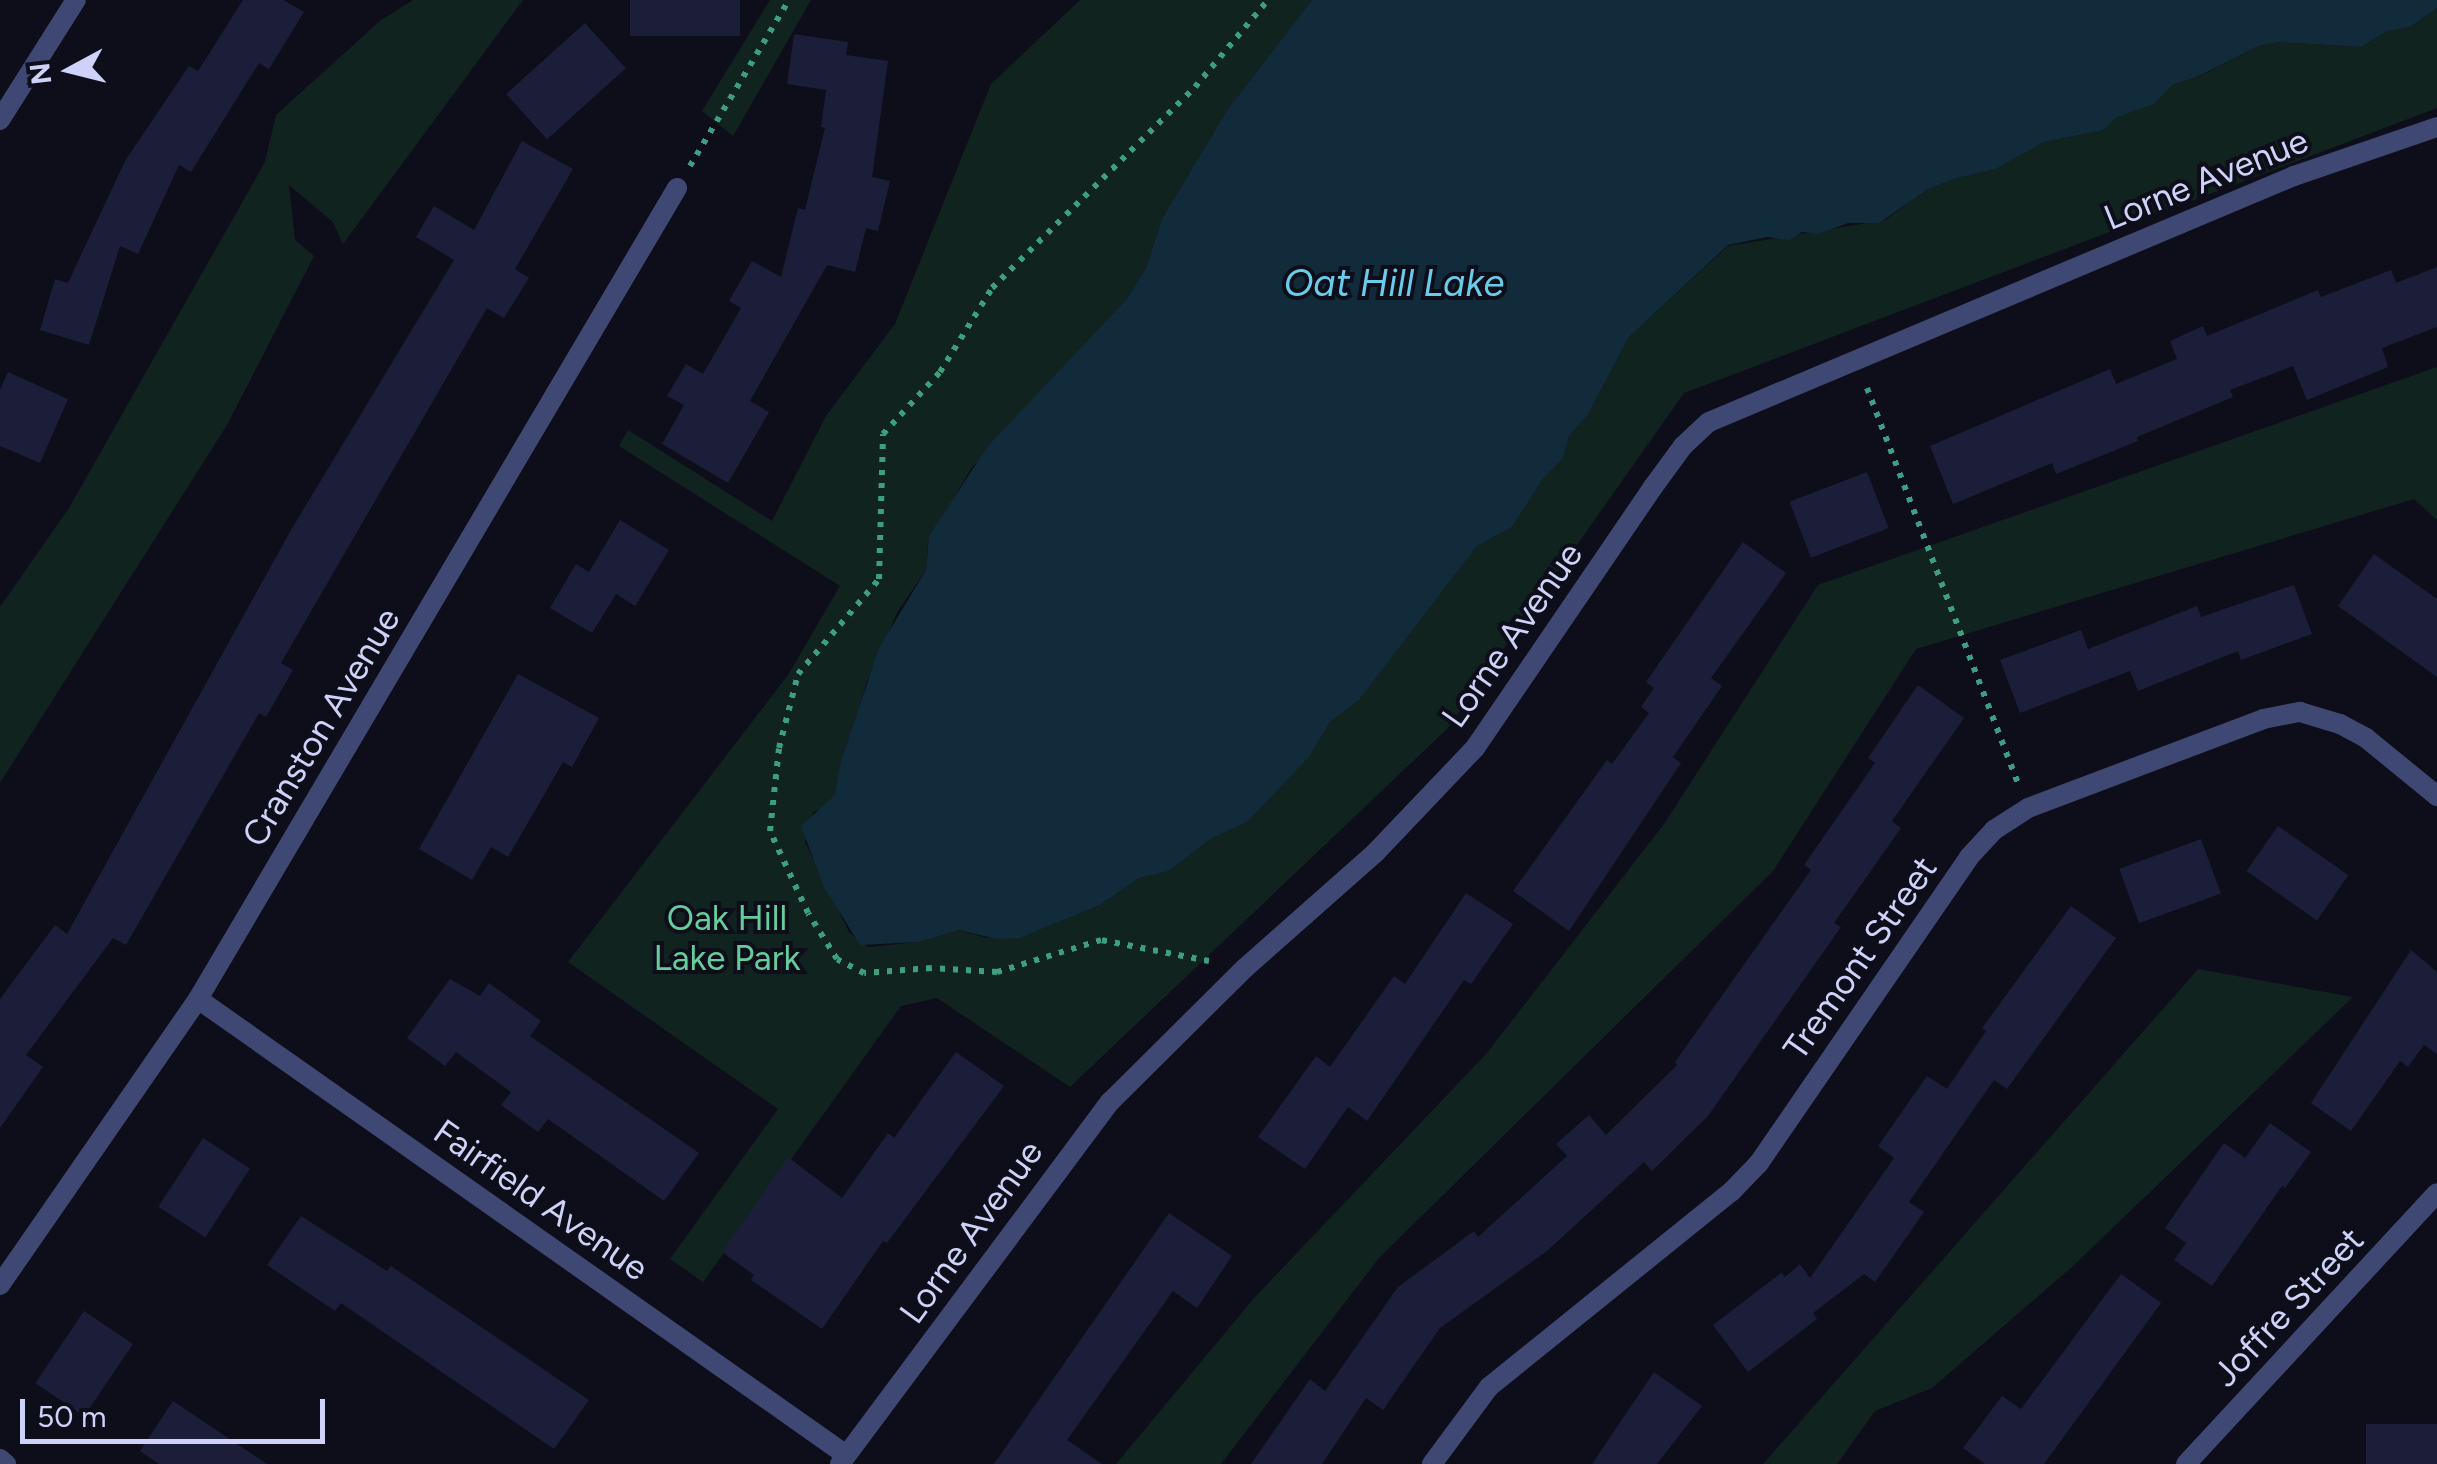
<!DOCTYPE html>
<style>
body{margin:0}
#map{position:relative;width:2437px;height:1464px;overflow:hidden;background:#0d0e1a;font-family:Figtree,sans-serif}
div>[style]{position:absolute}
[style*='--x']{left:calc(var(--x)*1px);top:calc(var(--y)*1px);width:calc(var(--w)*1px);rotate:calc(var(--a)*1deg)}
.green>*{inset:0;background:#11231f}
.water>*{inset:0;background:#122b3a}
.building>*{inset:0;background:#1c1d39;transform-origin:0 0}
.path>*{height:6px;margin-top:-3px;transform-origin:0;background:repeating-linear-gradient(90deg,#3c9e82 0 5px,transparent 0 13px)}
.street>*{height:20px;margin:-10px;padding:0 10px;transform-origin:10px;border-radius:10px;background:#3e4873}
span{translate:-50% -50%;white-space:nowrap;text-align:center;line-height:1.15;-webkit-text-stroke:8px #0d0e1a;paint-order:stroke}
.street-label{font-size:35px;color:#ced2f8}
.park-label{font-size:35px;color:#65cd9b}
.water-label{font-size:38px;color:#69ccea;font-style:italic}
.north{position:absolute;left:20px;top:20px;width:100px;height:100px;-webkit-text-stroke:8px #0d0e1a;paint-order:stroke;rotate:263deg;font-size:28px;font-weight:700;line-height:40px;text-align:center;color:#ced2f8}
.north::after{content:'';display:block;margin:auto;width:35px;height:45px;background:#ced2f8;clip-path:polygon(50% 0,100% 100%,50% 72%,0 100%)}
.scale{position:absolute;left:20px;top:1399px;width:305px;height:45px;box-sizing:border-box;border:5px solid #ced2f8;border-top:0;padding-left:12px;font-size:30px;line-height:35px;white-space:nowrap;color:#ced2f8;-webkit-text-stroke:8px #0d0e1a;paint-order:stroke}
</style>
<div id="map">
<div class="green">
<div style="clip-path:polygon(413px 0,523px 0,343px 244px,333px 222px,289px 185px,295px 240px,314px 256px,227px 425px,0 783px,0 607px,69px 508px,265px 162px,276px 115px,381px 20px)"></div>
<div style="clip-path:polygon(770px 0,811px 0,733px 136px,702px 111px)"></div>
<div style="clip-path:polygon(1080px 0,1312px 0,1228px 109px,1162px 219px,1146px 268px,1126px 300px,970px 470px,928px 543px,926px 570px,898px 611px,866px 684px,835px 795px,826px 807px,813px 812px,805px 842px,849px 932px,868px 947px,919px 942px,959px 930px,987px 938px,1027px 935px,1100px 905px,1139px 878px,1169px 871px,1209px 840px,1247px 821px,1309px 757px,1330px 722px,1359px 700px,1477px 546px,1512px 527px,1543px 479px,1563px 458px,1569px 436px,1587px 416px,1629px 337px,1728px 246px,1885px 220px,1927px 190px,1953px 179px,1996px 169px,2044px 142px,2104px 130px,2114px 118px,2154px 104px,2174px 84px,2198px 77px,2258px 46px,2279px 42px,2361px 47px,2387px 31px,2410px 27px,2437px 8px,2437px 108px,1684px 393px,1448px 728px,1070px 1087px,937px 998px,901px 1006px,703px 1282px,670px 1259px,778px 1109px,568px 962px,788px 675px,840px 586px,619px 446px,628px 430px,772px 521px,826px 416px,895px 324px,991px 84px)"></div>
<div style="clip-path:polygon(2437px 367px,2437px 520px,2414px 499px,1916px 649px,1773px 871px,1379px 1258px,1221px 1464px,1116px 1464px,1255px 1297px,1487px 1053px,1664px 824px,1818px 585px)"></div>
<div style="clip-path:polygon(2198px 969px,2353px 997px,2073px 1266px,1932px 1388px,1875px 1411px,1837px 1464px,1763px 1464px)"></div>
</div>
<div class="water">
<div style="clip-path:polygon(1312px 0,2437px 0,2437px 8px,2410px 27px,2387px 31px,2361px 47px,2279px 42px,2258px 46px,2197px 77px,2174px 84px,2154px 104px,2115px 118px,2104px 130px,2044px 142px,1996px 169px,1953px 179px,1927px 190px,1879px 223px,1848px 223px,1818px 234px,1802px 232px,1789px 240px,1767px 237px,1728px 245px,1629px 337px,1587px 416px,1569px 436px,1563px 458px,1543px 479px,1512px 527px,1477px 546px,1359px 700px,1330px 722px,1309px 757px,1248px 821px,1209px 840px,1169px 871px,1139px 878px,1100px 905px,1020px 938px,997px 939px,959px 930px,919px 942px,860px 945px,824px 887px,801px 826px,835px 795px,840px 765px,879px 648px,926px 570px,929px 536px,988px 446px,1126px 300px,1146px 268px,1162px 219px,1228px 109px)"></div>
</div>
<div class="building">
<div style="clip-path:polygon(243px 0,283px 0,304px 12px,269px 69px,259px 63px,191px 172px,179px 165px,138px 254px,120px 246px,89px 345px,40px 330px,55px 279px,68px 283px,125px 161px,189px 66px,198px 71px)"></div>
<div style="left:630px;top:0;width:110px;height:36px"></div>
<div style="left:585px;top:23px;width:61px;height:106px;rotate:48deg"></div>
<div style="clip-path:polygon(794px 34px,848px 42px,846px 55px,888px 61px,872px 177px,890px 181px,878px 231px,866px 228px,855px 272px,827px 265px,750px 401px,769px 412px,728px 483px,662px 444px,684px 405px,667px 396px,686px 364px,703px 374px,741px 308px,729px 301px,752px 261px,781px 277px,798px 208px,805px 210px,825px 128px,821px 127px,826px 90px,787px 84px)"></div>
<div style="clip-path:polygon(522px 141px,573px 169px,515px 269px,529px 278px,504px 318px,487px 308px,281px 663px,293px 670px,266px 717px,259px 713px,126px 945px,113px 938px,26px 1055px,43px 1067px,0 1128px,0 999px,55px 925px,67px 934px,291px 530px,454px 260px,416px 237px,434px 206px,474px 230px)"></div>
<div style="clip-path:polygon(2437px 267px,2437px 327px,2382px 348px,2388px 367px,2307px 400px,2293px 366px,2230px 390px,2233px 397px,2137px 437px,2138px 441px,2056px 474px,2052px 463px,1953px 504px,1930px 446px,2110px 369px,2116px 384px,2177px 359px,2170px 341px,2203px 326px,2207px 336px,2318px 290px,2321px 297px,2391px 270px,2396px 283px)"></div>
<div style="clip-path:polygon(8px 372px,68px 399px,40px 463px,0 446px,0 390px)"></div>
<div style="left:1867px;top:472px;width:60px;height:83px;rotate:69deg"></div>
<div style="clip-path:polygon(620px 520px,669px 550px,635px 606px,616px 594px,592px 633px,550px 608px,576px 564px,589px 572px)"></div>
<div style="clip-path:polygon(1743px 542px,1786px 573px,1711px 678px,1722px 686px,1673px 757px,1681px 763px,1569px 931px,1513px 891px,1607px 760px,1612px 764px,1649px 713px,1641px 707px,1654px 688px,1646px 682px)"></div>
<div style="clip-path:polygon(2374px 554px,2437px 599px,2437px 677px,2338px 606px)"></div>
<div style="clip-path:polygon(2294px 585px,2312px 634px,2241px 660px,2238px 651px,2138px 691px,2130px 671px,2020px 713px,2000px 660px,2081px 630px,2088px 649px,2197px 606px,2201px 617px)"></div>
<div style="clip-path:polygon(518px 674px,599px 718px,572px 767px,563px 762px,508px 857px,491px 847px,472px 880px,419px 849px)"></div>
<div style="clip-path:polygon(1918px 685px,1964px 718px,1892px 821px,1901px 828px,1834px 923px,1841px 927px,1708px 1116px,1652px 1171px,1644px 1162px,1547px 1251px,1440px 1328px,1383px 1410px,1366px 1398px,1322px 1464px,1251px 1464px,1310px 1379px,1325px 1391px,1398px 1287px,1474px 1231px,1478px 1237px,1567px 1156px,1556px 1144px,1589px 1115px,1606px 1135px,1677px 1065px,1675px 1062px,1811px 870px,1804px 865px,1875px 763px,1868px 758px)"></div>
<div style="left:2278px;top:826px;width:86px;height:55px;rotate:35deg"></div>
<div style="left:2201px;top:839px;width:58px;height:87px;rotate:70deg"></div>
<div style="clip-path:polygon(1466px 893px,1513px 924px,1471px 984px,1464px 980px,1367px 1121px,1348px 1107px,1305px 1169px,1258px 1137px,1316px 1056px,1330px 1067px,1394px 976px,1405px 984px)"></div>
<div style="clip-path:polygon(2071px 906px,2116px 938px,2007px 1089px,1994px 1080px,1909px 1202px,1924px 1212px,1875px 1282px,1864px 1274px,1813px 1313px,1817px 1319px,1748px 1372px,1713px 1325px,1781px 1273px,1785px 1277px,1800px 1264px,1810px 1278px,1894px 1158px,1878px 1146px,1927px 1076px,1947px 1089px,1986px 1031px,1982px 1028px)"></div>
<div style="clip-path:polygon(2411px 950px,2437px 972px,2437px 1054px,2424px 1045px,2408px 1067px,2400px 1061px,2351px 1131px,2311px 1103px)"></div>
<div style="clip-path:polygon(450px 979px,480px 996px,489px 983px,541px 1021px,530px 1036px,699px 1153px,664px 1201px,548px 1119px,538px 1132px,501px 1105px,511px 1092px,456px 1052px,445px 1066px,407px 1038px)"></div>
<div style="clip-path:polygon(956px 1052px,1004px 1086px,887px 1243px,883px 1241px,822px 1329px,751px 1280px,754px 1275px,722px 1252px,788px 1157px,842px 1198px,888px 1133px,894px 1138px)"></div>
<div style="clip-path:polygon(2270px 1123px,2311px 1152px,2285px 1188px,2282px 1186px,2212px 1286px,2174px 1260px,2186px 1243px,2165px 1228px,2224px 1143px,2245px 1158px)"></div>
<div style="left:203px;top:1138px;width:56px;height:82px;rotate:33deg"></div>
<div style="clip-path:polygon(1169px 1213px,1232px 1256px,1197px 1308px,1173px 1291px,1067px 1440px,1102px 1464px,994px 1464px)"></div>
<div style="clip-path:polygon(301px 1216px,387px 1271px,391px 1266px,589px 1400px,554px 1449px,341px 1303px,335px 1311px,267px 1265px)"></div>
<div style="clip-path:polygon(2121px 1274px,2161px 1303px,2044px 1464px,1985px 1464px,1963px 1448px,2002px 1396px,2021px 1409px)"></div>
<div style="left:84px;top:1311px;width:59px;height:87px;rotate:34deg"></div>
<div style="clip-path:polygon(1654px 1372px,1702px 1406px,1657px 1464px,1592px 1464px)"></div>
<div style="clip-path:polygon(173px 1401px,267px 1464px,159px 1464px,140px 1451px)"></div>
<div style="left:2437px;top:1424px;width:40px;height:71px;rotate:90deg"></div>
</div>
<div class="path">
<div style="--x:690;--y:166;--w:193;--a:-59.2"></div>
<div style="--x:1867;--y:388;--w:423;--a:69.1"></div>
<div style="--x:1209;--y:961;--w:110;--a:-169"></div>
<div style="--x:1101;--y:940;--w:109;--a:162.9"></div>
<div style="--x:997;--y:972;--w:66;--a:-176.5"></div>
<div style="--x:931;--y:968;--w:67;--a:175.7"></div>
<div style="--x:864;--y:973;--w:30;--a:-153"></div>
<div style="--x:837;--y:959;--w:54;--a:-122.2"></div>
<div style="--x:808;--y:913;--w:90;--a:-114.9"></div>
<div style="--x:770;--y:831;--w:83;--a:-83.8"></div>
<div style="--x:779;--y:748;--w:76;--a:-75.6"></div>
<div style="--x:798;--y:674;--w:125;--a:-49.5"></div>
<div style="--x:879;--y:579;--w:145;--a:-88.4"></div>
<div style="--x:883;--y:434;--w:84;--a:-47.4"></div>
<div style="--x:940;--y:372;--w:99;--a:-58.2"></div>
<div style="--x:992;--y:288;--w:286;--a:-44.7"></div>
<div style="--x:1195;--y:87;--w:114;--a:-50"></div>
</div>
<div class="street">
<div style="--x:0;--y:120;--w:142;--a:-57.7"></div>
<div style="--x:198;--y:999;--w:792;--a:35.13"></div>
<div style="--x:0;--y:1285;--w:348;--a:-55.3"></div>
<div style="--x:198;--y:999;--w:942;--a:-59.43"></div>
<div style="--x:0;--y:1459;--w:8;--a:40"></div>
<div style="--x:840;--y:1464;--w:452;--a:-53.3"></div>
<div style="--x:1110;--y:1102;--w:190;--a:-44.8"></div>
<div style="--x:1245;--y:968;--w:174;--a:-41.5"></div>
<div style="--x:1375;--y:853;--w:145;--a:-46.4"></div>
<div style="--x:1475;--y:748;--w:316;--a:-55.7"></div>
<div style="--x:1653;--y:487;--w:51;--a:-53.8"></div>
<div style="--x:1683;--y:446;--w:35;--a:-43"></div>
<div style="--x:1709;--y:422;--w:635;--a:-22.81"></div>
<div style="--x:2294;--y:176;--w:151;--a:-18.9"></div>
<div style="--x:1432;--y:1464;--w:96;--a:-53.5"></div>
<div style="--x:1489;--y:1387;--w:311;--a:-38.9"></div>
<div style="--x:1731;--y:1192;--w:40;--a:-46"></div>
<div style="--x:1759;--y:1163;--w:371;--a:-55.5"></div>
<div style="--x:1969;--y:857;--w:37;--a:-47"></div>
<div style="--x:1994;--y:830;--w:40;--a:-32.9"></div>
<div style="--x:2028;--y:808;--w:251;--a:-20.7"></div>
<div style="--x:2263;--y:719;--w:38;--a:-11"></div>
<div style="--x:2300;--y:712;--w:42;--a:16.7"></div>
<div style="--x:2340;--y:724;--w:30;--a:28"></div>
<div style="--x:2366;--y:738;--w:92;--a:39.2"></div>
<div style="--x:2186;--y:1464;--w:369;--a:-47.2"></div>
</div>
<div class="street-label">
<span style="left:2206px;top:179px;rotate:-22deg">Lorne Avenue</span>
<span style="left:1512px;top:635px;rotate:-55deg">Lorne Avenue</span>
<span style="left:321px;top:727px;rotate:-59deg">Cranston Avenue</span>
<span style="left:1860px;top:958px;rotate:-55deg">Tremont Street</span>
<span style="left:541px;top:1200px;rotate:35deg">Fairfield Avenue</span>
<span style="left:971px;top:1232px;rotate:-54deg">Lorne Avenue</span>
<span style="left:2288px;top:1307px;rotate:-47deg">Joffre Street</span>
</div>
<div class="park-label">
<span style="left:727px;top:938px">Oak Hill<br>Lake Park</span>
</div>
<div class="water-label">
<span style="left:1394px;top:284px">Oat Hill Lake</span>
</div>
<div class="north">N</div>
<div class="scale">50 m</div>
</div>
